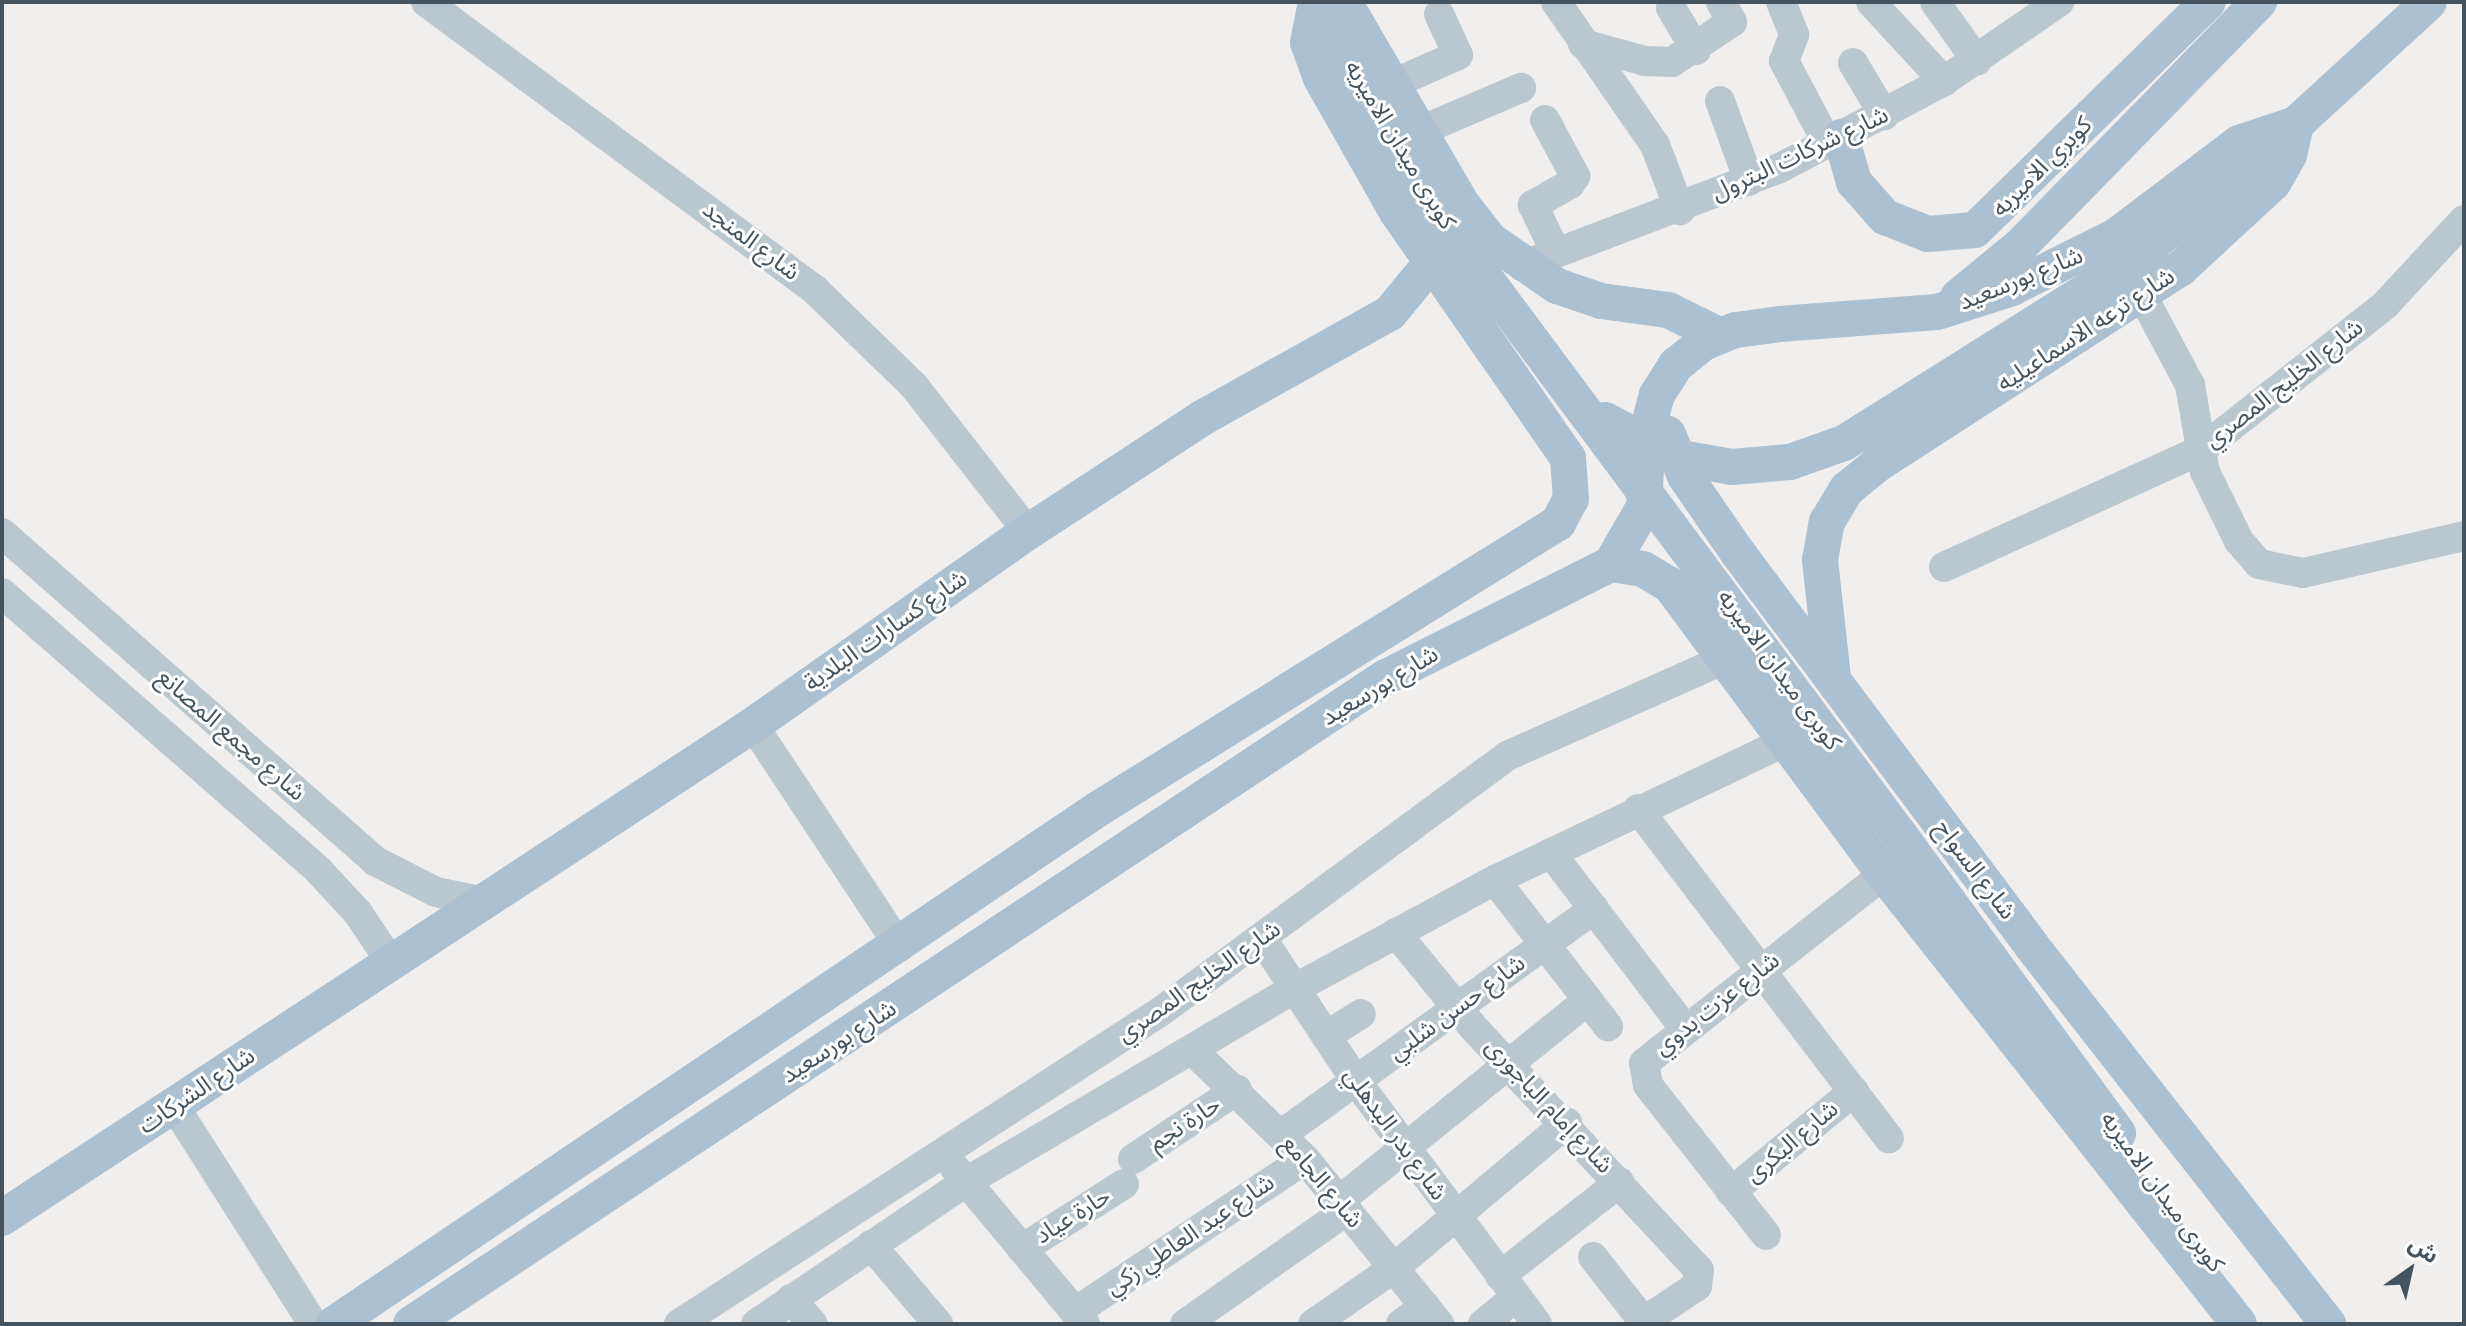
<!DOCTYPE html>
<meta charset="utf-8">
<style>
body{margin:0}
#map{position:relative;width:2466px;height:1326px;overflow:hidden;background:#f1eeee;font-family:"Roboto Condensed","Noto Sans Arabic",sans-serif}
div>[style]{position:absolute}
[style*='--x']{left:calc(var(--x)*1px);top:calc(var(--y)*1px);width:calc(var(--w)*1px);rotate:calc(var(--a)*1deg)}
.minor>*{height:30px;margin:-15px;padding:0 15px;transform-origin:15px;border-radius:15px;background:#bac7ce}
.major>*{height:36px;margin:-18px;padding:0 18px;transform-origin:18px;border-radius:18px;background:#abc0d0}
.major-bridge>*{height:36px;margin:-18px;padding:0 18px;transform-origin:18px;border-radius:18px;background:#abc0d0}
span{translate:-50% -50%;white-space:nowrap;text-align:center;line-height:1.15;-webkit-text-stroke:6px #fff;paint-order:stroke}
.street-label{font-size:24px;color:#44535d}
.frame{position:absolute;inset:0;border:4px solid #44535d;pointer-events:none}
.north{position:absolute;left:2370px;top:1230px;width:80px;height:80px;-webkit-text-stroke:6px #fff;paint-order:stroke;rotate:34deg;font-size:22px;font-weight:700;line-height:32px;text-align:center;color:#44535d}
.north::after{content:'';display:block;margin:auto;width:28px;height:36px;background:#44535d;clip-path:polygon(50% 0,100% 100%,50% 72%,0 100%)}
</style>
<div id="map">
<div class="minor">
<div style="--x:426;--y:2;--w:484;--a:36.5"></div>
<div style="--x:815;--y:290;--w:138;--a:44.1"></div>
<div style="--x:914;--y:386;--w:185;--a:52"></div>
<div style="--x:1556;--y:2;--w:174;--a:55.3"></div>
<div style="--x:1655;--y:145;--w:70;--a:69"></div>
<div style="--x:1781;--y:2;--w:35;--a:68"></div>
<div style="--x:1794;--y:35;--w:28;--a:111"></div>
<div style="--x:1784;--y:61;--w:94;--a:62.1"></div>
<div style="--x:1871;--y:2;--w:108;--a:47.3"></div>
<div style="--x:1935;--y:2;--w:72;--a:54.6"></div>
<div style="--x:1671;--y:8;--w:49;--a:59.2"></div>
<div style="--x:1583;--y:44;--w:64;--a:15.3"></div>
<div style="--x:1645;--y:61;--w:27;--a:2"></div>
<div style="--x:1672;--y:62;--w:72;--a:-33.7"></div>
<div style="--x:1732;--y:22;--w:23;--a:-119"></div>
<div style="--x:1853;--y:63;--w:61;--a:59.2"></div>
<div style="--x:1393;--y:84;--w:71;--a:-24"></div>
<div style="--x:1458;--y:55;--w:45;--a:-114.9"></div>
<div style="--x:1720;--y:101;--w:85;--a:70.1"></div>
<div style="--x:1545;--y:120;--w:64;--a:61.8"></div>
<div style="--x:1575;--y:176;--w:9;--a:122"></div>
<div style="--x:1570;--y:184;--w:43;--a:150.4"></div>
<div style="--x:1533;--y:205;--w:53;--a:64.4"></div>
<div style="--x:1420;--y:131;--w:110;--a:-23.1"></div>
<div style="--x:1522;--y:266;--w:274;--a:-20.8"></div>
<div style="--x:1778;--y:169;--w:188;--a:-27.9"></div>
<div style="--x:1944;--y:81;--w:140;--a:-34.5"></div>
<div style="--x:2143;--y:297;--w:100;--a:61.9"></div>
<div style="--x:2190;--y:385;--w:88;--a:80.2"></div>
<div style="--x:2205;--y:472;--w:77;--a:63.8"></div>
<div style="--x:2239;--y:541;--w:30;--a:49"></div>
<div style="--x:2259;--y:564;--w:45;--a:11.6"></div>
<div style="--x:2303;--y:573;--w:165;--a:-12.9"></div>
<div style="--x:2;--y:533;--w:497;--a:41.3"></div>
<div style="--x:375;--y:861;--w:68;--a:26.9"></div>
<div style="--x:436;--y:892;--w:45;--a:11.6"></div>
<div style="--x:1944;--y:567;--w:282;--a:-24.5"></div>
<div style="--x:2201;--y:450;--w:234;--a:-38.2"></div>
<div style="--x:2385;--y:305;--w:116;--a:-47.1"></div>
<div style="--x:2;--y:593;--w:422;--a:41.2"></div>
<div style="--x:319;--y:871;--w:57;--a:47.1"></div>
<div style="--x:358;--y:913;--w:58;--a:56.3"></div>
<div style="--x:753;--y:725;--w:266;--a:56.5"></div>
<div style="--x:1638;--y:809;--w:414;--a:52.7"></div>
<div style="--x:1551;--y:853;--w:221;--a:52.7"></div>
<div style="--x:1495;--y:880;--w:185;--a:52.3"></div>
<div style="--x:1396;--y:933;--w:120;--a:50.7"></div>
<div style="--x:1472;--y:1026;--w:333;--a:47.1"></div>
<div style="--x:1699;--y:1270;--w:16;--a:97"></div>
<div style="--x:1697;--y:1286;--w:69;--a:146.3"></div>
<div style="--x:1262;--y:939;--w:170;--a:56.5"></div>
<div style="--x:1356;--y:1081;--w:303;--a:53.3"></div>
<div style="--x:1326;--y:1036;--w:41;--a:-32.2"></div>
<div style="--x:1192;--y:1050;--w:157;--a:44"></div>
<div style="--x:1305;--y:1159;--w:213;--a:50.9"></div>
<div style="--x:175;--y:1107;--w:257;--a:57.5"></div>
<div style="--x:1282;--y:1134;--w:385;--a:-35.8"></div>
<div style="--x:1133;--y:1159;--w:125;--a:-33.6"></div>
<div style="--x:955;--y:1168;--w:203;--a:50.2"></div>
<div style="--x:1731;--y:1192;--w:159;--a:-39.4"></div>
<div style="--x:1339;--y:1201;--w:320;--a:-38.9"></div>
<div style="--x:1766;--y:1235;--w:191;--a:-128.2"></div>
<div style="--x:1648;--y:1085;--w:22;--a:-100"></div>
<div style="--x:1644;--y:1063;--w:305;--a:-38.2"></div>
<div style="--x:871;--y:1245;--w:104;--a:49.7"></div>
<div style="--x:1022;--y:1249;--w:121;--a:-32.5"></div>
<div style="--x:1593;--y:1257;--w:83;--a:51.9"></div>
<div style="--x:1500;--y:1276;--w:152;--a:-38.1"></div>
<div style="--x:791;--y:1299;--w:33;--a:49"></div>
<div style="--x:1075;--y:1312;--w:276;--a:-33.6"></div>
<div style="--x:679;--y:1324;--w:573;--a:-32.97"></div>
<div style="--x:1160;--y:1012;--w:431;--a:-36.4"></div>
<div style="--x:1507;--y:756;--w:241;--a:-24"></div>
<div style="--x:756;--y:1324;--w:254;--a:-34.1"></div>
<div style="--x:966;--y:1182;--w:381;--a:-30.5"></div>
<div style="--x:1294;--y:989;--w:229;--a:-28.5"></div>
<div style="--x:1495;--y:880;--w:326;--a:-25.5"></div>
<div style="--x:1185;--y:1324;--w:198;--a:-35.1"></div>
<div style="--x:1313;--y:1324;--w:98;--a:-34.7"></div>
<div style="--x:1394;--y:1268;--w:226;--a:-40"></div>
<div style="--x:1401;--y:1324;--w:30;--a:-37"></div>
<div style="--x:1483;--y:1324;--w:43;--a:-39.3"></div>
</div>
<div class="major">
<div style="--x:1331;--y:2;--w:84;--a:72"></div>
<div style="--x:1357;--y:82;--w:172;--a:58.1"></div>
<div style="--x:1344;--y:2;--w:238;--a:59.7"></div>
<div style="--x:1464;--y:207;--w:42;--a:51.8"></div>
<div style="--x:1490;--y:240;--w:81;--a:34.5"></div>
<div style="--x:1557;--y:286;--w:46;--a:18.8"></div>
<div style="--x:1601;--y:301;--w:68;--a:7.7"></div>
<div style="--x:1668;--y:310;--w:57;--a:26.1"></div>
<div style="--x:1841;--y:137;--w:47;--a:73.9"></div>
<div style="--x:1854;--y:182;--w:47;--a:48.5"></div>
<div style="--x:1885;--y:217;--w:46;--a:21.6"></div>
<div style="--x:1928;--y:234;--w:47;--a:-4.9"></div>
<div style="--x:1975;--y:230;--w:326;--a:-44.4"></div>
<div style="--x:1958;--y:297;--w:80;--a:-39.4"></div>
<div style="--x:2020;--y:246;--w:342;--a:-45.6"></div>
<div style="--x:1668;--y:434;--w:45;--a:68"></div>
<div style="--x:1685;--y:476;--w:93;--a:55.5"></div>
<div style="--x:1738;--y:553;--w:489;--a:53.2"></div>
<div style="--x:2031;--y:945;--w:482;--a:51.9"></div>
<div style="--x:1844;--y:443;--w:332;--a:-32.1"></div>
<div style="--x:2125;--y:267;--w:202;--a:-39.8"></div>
<div style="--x:1611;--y:564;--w:32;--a:9"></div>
<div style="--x:1643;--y:569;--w:31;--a:31"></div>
<div style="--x:1670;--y:585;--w:360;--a:53.5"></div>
<div style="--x:1884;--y:874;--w:573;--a:51.73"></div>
<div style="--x:1833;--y:678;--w:119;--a:-96.3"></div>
<div style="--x:1820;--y:560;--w:39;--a:-80"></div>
<div style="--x:1827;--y:522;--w:39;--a:-59"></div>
<div style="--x:1847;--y:489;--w:40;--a:-39"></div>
<div style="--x:1878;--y:464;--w:359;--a:-32.9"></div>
<div style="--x:2180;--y:269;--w:127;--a:-42.8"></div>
<div style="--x:2273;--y:183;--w:32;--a:-60"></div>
<div style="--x:2289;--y:155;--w:32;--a:-77"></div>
<div style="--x:2296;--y:124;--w:180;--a:-42.5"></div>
<div style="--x:1899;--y:834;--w:371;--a:53.8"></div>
<div style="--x:2;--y:1218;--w:898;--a:-33.28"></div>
<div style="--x:753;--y:725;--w:336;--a:-35.1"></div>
<div style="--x:1028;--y:532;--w:208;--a:-33.2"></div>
<div style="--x:1202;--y:418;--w:215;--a:-29.2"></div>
<div style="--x:1390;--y:313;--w:65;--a:-50.6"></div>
<div style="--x:334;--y:1324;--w:921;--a:-33.98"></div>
<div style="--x:1098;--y:809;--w:542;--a:-31.87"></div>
<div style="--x:1558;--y:523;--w:27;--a:-62"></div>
<div style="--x:1571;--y:499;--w:41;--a:-94.2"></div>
<div style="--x:1568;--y:458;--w:300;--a:-124.8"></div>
<div style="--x:1397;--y:212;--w:154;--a:-119.6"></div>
<div style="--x:1321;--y:78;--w:37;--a:-110"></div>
<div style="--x:1308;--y:43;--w:42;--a:-79"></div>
<div style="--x:411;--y:1324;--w:1170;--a:-33.57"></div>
<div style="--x:1386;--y:677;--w:252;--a:-26.7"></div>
<div style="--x:1611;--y:564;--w:66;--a:-59.9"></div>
<div style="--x:1644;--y:507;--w:79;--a:-87.1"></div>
<div style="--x:1648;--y:428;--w:34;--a:-75"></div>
<div style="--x:1657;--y:395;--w:36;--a:-58"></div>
<div style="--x:1676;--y:365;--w:35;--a:-39"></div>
<div style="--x:1703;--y:343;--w:35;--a:-22"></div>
<div style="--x:1736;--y:330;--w:44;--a:-7.8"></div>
<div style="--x:1780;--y:324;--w:157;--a:-4.4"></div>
<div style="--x:1937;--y:312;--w:79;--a:-17.7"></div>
<div style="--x:2012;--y:288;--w:116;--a:-26.6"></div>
<div style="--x:2116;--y:236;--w:154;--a:-37.1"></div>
<div style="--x:2239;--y:143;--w:60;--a:-18.4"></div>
</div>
<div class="major-bridge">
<div style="--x:1448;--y:228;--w:755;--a:53.34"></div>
<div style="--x:1605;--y:420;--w:79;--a:27.9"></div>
<div style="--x:1675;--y:457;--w:58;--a:10"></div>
<div style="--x:1732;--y:467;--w:58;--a:-4.9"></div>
<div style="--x:1790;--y:462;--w:57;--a:-19.4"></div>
</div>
<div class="street-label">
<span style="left:1400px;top:145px;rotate:59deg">كوبرى ميدان الاميريه</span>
<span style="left:1800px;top:154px;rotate:-25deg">شارع شركات البترول</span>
<span style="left:2042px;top:167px;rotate:-45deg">كوبري الاميريه</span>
<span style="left:751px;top:241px;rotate:37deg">شارع المنجد</span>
<span style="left:2021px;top:279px;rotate:-22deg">شارع بورسعيد</span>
<span style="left:2086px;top:330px;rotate:-33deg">شارع ترعه الاسماعيليه</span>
<span style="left:2284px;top:384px;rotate:-38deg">شارع الخليج المصري</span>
<span style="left:886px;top:631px;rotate:-35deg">شارع كسارات البلدية</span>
<span style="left:1779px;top:670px;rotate:54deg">كوبرى ميدان الاميريه</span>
<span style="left:1380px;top:686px;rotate:-31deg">شارع بورسعيد</span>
<span style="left:231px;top:735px;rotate:41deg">شارع مجمع المصانع</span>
<span style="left:1975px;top:870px;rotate:53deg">شارع السواح</span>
<span style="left:1199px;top:982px;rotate:-35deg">شارع الخليج المصري</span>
<span style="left:1717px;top:1004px;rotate:-38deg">شارع عزت بدوي</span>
<span style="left:1457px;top:1008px;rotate:-36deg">شارع حسن شلبي</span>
<span style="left:839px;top:1042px;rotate:-33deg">شارع بورسعيد</span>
<span style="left:197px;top:1091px;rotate:-34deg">شارع الشركات</span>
<span style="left:1549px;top:1106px;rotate:47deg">شارع إمام الباجورى</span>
<span style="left:1185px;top:1124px;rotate:-33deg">حارة نجم</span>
<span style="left:1395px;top:1134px;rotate:54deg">شارع بدر البدهلي</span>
<span style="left:1792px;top:1142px;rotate:-40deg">شارع البكرى</span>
<span style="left:1322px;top:1182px;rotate:50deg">شارع الجامع</span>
<span style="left:2162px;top:1192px;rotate:54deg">كوبرى ميدان الاميريه</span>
<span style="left:1073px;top:1216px;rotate:-32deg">حارة عياد</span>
<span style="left:1190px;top:1235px;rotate:-34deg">شارع عبد العاطي زكي</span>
</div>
<div class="frame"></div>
<div class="north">ش</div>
</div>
